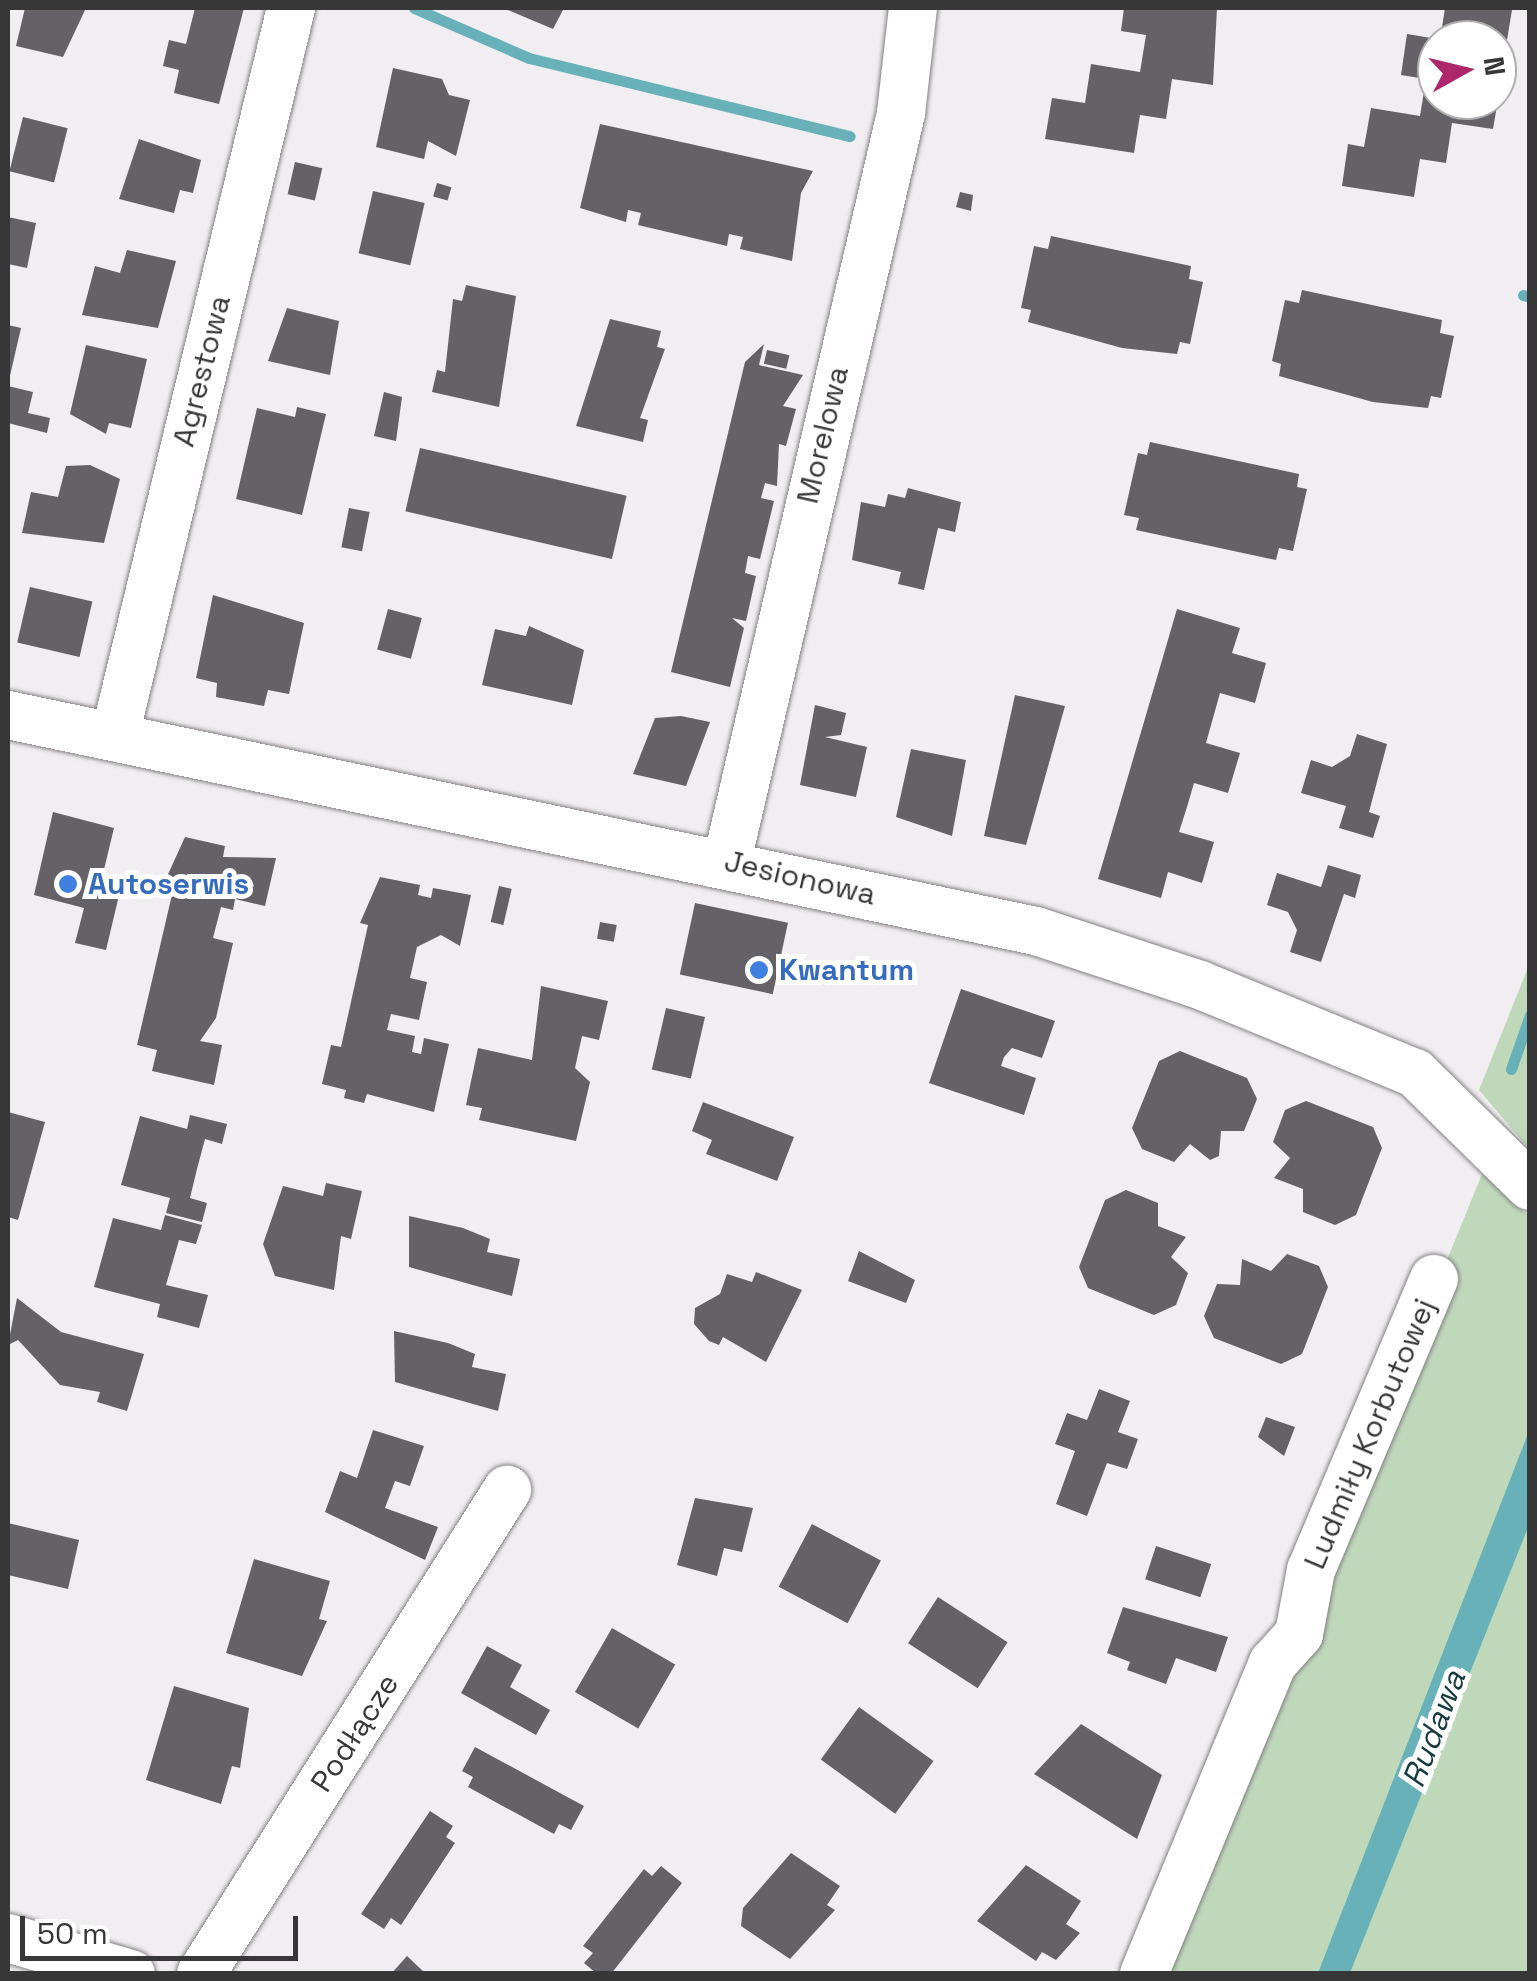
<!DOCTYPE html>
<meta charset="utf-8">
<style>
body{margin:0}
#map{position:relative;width:1537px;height:1981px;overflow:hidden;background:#f1eef2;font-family:"Space Grotesk",sans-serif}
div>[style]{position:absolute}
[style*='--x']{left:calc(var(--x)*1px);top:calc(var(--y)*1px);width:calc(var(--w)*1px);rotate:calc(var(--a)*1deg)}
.green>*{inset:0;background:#bfd8ba}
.water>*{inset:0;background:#68b1b9}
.stream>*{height:11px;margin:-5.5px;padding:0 5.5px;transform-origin:5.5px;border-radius:5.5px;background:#68b1b9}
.building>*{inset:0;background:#646266;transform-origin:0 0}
.roads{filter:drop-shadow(0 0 2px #848084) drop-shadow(0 0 2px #848084)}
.minor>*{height:48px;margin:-24px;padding:0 24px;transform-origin:24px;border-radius:24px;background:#fff}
.dots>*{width:28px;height:28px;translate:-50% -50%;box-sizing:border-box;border:5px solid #fff;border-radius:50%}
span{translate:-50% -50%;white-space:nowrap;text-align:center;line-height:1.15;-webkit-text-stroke:10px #fff;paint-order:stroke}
.street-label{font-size:30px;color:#383738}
.shop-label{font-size:30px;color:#366cbe;font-weight:700}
.left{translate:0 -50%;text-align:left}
.water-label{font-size:32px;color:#163a3e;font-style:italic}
.frame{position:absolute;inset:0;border:10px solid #383738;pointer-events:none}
.north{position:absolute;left:1417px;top:20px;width:100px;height:100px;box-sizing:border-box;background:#fff;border:2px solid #afafaf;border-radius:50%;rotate:82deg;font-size:28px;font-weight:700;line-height:40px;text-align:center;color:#383738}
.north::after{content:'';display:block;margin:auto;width:35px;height:45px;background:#ad276c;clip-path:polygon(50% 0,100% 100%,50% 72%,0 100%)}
.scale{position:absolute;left:20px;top:1916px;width:278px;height:45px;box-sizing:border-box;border:5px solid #383738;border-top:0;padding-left:12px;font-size:30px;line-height:35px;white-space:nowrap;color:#383738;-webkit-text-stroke:8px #fff;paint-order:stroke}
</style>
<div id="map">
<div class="green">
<div style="clip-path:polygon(1529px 965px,1529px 1149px,1479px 1090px)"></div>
<div style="clip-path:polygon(1482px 1174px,1529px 1216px,1529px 1973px,1156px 1974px)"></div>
</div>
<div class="water">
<div style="clip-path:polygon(1529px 1431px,1529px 1525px,1350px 1973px,1318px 1973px)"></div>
</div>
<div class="stream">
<div style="--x:414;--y:8;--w:125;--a:23.5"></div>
<div style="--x:529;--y:58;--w:330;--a:13.7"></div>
<div style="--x:1523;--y:295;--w:7;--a:16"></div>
<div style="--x:1511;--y:1069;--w:57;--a:-70.6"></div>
</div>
<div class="building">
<div style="clip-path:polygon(25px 8px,86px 8px,63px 57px,16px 46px)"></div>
<div style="clip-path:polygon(195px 8px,244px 8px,219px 104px,174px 93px,179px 70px,163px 66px,169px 40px,186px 44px)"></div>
<div style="clip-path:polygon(503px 8px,564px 8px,553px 29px)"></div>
<div style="clip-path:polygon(1124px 8px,1217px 8px,1213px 85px,1172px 79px,1166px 119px,1140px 115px,1134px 153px,1045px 139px,1052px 98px,1085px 103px,1091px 64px,1140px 72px,1146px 35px,1121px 31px)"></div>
<div style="clip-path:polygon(1445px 8px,1512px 10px,1505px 52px,1497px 40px,1440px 40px)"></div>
<div style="clip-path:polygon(1407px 34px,1437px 39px,1437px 100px,1498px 100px,1493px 129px,1452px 123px,1446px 163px,1420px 159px,1414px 197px,1342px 186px,1348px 144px,1364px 147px,1371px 108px,1420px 116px,1426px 79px,1401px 75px)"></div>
<div style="clip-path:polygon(393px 68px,442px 79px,449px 95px,470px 100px,456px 156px,428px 141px,424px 159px,376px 147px)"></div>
<div style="left:23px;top:117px;width:46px;height:56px;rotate:14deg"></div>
<div style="clip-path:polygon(600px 124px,813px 171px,801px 193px,792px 261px,740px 249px,743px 237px,729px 234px,727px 246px,638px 225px,641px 213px,628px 210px,626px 222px,580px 208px)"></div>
<div style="clip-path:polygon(139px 139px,201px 160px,193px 193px,180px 190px,174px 213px,119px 199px)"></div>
<div style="left:295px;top:162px;width:28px;height:33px;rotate:13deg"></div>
<div style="left:437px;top:183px;width:15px;height:14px;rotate:16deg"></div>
<div style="left:373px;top:191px;width:53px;height:64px;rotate:13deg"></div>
<div style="clip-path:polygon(960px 192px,973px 195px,971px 211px,956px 207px)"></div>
<div style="clip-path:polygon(8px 217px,36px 223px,27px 268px,8px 264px)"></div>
<div style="clip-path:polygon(1051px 236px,1191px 266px,1189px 279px,1203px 282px,1190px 344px,1180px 342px,1177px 354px,1122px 348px,1028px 322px,1031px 310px,1021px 308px,1034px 246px,1048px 249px)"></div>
<div style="clip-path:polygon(127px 250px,176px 261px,158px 328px,82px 315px,95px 266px,120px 273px)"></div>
<div style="clip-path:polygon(466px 285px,516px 296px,499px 407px,432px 392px,437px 370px,445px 372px,453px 299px,462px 301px)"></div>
<div style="clip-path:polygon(1302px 290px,1442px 320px,1440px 333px,1454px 336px,1441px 398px,1431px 396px,1428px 408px,1373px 402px,1279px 376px,1281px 364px,1272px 361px,1285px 300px,1299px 303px)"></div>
<div style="clip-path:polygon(287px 308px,339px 321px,330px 375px,268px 361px)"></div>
<div style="clip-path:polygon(610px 319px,661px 331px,657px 347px,665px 349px,640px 418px,648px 420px,643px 442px,576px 426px)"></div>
<div style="clip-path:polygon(8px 325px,21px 328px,9px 380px,8px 380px)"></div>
<div style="clip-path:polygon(764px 344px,759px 365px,803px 375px,783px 406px,796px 409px,786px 446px,779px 444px,777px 486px,765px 483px,761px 498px,774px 501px,760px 559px,748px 556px,745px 573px,756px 576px,746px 621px,732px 618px,744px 628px,730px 687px,671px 672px,745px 362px)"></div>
<div style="clip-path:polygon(86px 345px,147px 359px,131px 428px,109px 423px,106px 434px,70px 414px)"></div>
<div style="left:767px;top:350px;width:23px;height:14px;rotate:13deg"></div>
<div style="clip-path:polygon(8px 386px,33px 392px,28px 413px,50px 418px,47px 433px,8px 423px)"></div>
<div style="clip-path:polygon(384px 392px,402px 397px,396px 441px,374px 436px)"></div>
<div style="clip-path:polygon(297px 407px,326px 414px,302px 515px,236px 499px,257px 408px,295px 417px)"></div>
<div style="clip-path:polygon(1150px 442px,1299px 474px,1297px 487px,1307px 489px,1293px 551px,1279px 548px,1276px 560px,1136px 530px,1139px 518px,1124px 515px,1138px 453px,1147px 455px)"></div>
<div style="left:420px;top:448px;width:212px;height:65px;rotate:13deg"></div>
<div style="clip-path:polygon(90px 465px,120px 479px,104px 543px,22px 533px,31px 492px,58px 497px,66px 466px)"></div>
<div style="clip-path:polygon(908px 488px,961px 502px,955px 532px,938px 528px,924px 590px,898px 584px,901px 572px,852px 560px,861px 502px,885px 507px,888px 494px,905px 498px)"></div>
<div style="left:349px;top:508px;width:21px;height:40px;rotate:11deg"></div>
<div style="left:30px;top:587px;width:64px;height:57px;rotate:13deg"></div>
<div style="clip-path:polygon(213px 595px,304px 623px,289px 694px,268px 690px,264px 706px,216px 697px,217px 683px,196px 678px)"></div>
<div style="left:388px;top:609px;width:35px;height:42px;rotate:15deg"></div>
<div style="clip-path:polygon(1177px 609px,1240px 628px,1232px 653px,1266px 663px,1255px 703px,1220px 693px,1206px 743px,1240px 753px,1228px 793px,1194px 783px,1187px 807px,1179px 832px,1214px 842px,1202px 883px,1168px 872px,1161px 898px,1098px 879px)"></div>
<div style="clip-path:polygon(529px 626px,584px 650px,572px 705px,482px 685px,495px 629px,526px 636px)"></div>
<div style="clip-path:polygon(1015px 695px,1065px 706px,1026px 845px,984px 836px)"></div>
<div style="clip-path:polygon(815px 705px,846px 713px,841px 735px,825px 737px,867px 747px,856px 797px,800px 785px)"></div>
<div style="clip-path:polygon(681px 716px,710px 722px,686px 786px,633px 774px,655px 718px)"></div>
<div style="clip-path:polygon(1357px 734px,1387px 744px,1369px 812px,1380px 816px,1373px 838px,1339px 828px,1346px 806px,1301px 793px,1311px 760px,1332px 767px,1350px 756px)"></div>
<div style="clip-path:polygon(911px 749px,966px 760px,952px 836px,896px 817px)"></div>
<div style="clip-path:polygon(53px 812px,114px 828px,101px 882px,121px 887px,106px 950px,75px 943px,84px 908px,34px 895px)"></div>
<div style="clip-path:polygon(185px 837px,225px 846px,223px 857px,276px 858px,265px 906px,235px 899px,233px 910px,221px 907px,213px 938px,233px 943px,216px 1018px,200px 1041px,222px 1045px,214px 1085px,152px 1071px,157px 1050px,137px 1045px,174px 886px,164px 883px)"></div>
<div style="clip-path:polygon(1328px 865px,1361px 875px,1355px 898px,1344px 894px,1321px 962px,1290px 952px,1297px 930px,1288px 912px,1267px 905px,1277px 873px,1321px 887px)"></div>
<div style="clip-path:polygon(380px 877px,420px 885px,418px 895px,431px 898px,433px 888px,471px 895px,460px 946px,441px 935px,417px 947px,410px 978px,427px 982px,419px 1020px,391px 1014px,387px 1030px,415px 1036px,412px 1052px,421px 1054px,424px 1038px,449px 1044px,434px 1112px,367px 1094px,364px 1103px,344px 1098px,346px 1090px,322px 1084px,331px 1045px,341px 1047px,368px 925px,360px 923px)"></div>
<div style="left:499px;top:886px;width:13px;height:37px;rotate:13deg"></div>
<div style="left:695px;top:903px;width:95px;height:73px;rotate:12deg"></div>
<div style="left:600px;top:922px;width:17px;height:17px;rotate:10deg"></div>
<div style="clip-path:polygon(541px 986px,608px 1001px,599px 1040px,582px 1036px,575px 1068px,590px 1082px,576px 1141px,479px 1120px,482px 1108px,466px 1105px,478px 1048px,532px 1060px)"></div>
<div style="clip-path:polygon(961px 989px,1055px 1021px,1042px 1058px,1012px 1048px,1004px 1057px,1001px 1066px,1036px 1078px,1024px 1115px,929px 1083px)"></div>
<div style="left:666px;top:1008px;width:40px;height:63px;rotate:13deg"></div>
<div style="clip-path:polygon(1180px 1051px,1247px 1078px,1257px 1099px,1244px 1131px,1221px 1131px,1219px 1156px,1210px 1160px,1190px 1144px,1174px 1162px,1142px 1149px,1132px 1128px,1159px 1061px)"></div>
<div style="clip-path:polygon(1306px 1101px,1373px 1127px,1382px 1148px,1356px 1215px,1335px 1225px,1303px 1212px,1303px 1189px,1274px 1178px,1290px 1158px,1273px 1142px,1285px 1110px)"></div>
<div style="clip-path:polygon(703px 1102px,794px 1137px,777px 1181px,706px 1154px,712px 1140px,692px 1131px)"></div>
<div style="clip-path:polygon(8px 1112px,45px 1122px,18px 1220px,8px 1217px)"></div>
<div style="clip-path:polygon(190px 1115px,227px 1124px,222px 1144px,205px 1139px,197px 1169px,190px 1198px,207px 1203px,202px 1222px,166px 1213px,170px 1198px,121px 1185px,140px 1116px,187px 1129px)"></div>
<div style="clip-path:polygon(326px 1183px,362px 1191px,351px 1239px,341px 1236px,334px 1290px,275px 1276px,263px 1244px,283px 1186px,323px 1196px)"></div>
<div style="clip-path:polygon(1126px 1190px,1158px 1203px,1158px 1226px,1186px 1237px,1171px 1257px,1188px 1273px,1176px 1305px,1154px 1315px,1088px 1288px,1079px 1267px,1105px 1200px)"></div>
<div style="clip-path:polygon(165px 1215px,202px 1225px,196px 1244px,179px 1240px,166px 1285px,208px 1295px,199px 1328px,157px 1317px,160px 1304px,94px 1287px,113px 1218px,161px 1230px)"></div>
<div style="clip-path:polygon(409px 1216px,463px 1228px,490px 1239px,487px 1252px,520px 1259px,512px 1296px,409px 1267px)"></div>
<div style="clip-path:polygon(859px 1251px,915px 1280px,906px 1303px,848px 1281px)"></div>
<div style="clip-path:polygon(1287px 1254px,1319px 1266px,1328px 1287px,1302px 1354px,1281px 1364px,1214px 1338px,1204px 1316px,1217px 1284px,1240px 1285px,1242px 1259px,1271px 1271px)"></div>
<div style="clip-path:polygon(756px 1272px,802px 1290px,766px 1362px,723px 1337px,719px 1345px,709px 1341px,694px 1324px,695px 1308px,720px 1294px,727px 1274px,752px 1282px)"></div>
<div style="clip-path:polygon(17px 1298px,61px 1332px,144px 1354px,127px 1411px,97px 1402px,100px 1392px,60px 1385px,18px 1340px,8px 1345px)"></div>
<div style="clip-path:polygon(394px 1331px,448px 1343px,475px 1354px,472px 1367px,506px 1374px,498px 1411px,395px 1382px)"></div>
<div style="clip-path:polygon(1099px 1389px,1130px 1401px,1118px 1432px,1138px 1439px,1127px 1469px,1107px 1463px,1087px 1516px,1056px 1504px,1075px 1451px,1055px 1444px,1067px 1413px,1087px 1420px)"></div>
<div style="clip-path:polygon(1266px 1417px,1295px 1427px,1284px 1456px,1258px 1437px)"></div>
<div style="clip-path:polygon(373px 1430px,424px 1446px,410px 1486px,395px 1481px,385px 1508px,438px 1527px,425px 1560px,325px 1512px,340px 1471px,357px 1478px)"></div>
<div style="clip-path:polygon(695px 1498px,753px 1508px,742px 1552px,724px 1548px,717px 1576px,677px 1565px)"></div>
<div style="clip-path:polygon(8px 1523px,79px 1540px,68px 1589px,8px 1575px)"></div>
<div style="left:812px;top:1524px;width:78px;height:71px;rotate:28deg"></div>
<div style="left:1156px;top:1546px;width:58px;height:35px;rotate:18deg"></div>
<div style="clip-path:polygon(254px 1559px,330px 1581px,319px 1619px,327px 1621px,302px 1676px,226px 1653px)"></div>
<div style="left:938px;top:1597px;width:83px;height:55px;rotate:33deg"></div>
<div style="clip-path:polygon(1123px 1607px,1228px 1637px,1216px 1672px,1176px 1658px,1166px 1684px,1127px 1670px,1130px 1662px,1107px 1653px)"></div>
<div style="left:612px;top:1628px;width:73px;height:74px;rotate:30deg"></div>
<div style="clip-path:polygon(487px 1646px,522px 1665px,510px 1687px,550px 1710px,536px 1735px,461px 1693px)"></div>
<div style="clip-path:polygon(174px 1686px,249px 1708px,240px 1768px,232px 1766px,221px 1804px,146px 1780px)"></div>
<div style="left:859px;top:1707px;width:92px;height:65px;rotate:36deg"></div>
<div style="clip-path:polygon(1081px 1724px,1162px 1775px,1137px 1839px,1034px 1774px)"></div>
<div style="clip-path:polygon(475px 1747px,584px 1806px,571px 1830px,559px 1824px,554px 1834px,468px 1787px,473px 1777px,462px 1771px)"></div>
<div style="clip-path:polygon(430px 1811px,453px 1826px,446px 1837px,455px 1843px,401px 1925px,391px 1918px,384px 1929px,361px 1914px)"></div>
<div style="clip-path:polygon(791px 1853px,840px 1886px,827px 1905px,835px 1910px,790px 1959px,741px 1926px,743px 1908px)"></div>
<div style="clip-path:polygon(1026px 1865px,1081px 1901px,1066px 1924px,1080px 1933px,1056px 1960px,1042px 1952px,1036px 1961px,977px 1921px)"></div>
<div style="clip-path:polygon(661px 1866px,682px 1883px,611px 1974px,597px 1974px,584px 1963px,593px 1953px,583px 1946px,644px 1869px,652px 1876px)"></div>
<div style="clip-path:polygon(407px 1956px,426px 1974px,391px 1974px)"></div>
</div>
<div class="roads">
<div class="minor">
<div style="--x:8;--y:715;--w:1050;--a:11.87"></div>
<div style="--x:1036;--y:931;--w:173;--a:18.2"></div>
<div style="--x:1200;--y:985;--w:232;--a:22.3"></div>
<div style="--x:1415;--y:1073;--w:161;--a:44.5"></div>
<div style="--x:115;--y:735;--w:748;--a:-76.39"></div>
<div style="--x:727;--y:861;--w:768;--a:-76.9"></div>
<div style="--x:901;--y:113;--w:106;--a:-83.5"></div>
<div style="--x:8;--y:1938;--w:128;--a:16.3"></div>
<div style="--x:201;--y:1974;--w:573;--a:-57.7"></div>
<div style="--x:1144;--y:1974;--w:337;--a:-67.5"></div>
<div style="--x:1273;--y:1663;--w:39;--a:-48"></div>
<div style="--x:1299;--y:1634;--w:65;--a:-79.4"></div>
<div style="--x:1311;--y:1570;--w:316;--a:-67.1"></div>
</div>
</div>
<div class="dots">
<div style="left:68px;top:884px;background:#3f7fe0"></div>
<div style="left:759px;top:970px;background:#3f7fe0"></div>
</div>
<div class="street-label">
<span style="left:202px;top:371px;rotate:-76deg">Agrestowa</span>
<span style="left:823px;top:435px;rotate:-77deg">Morelowa</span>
<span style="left:800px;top:878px;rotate:13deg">Jesionowa</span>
<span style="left:1370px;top:1434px;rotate:-67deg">Ludmiły Korbutowej</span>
<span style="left:355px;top:1733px;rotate:-57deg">Podłącze</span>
</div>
<div class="shop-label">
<span class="left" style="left:88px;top:884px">Autoserwis</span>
<span class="left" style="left:779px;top:970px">Kwantum</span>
</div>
<div class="water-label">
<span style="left:1434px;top:1729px;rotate:-69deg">Rudawa</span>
</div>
<div class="frame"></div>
<div class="north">N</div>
<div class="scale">50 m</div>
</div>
